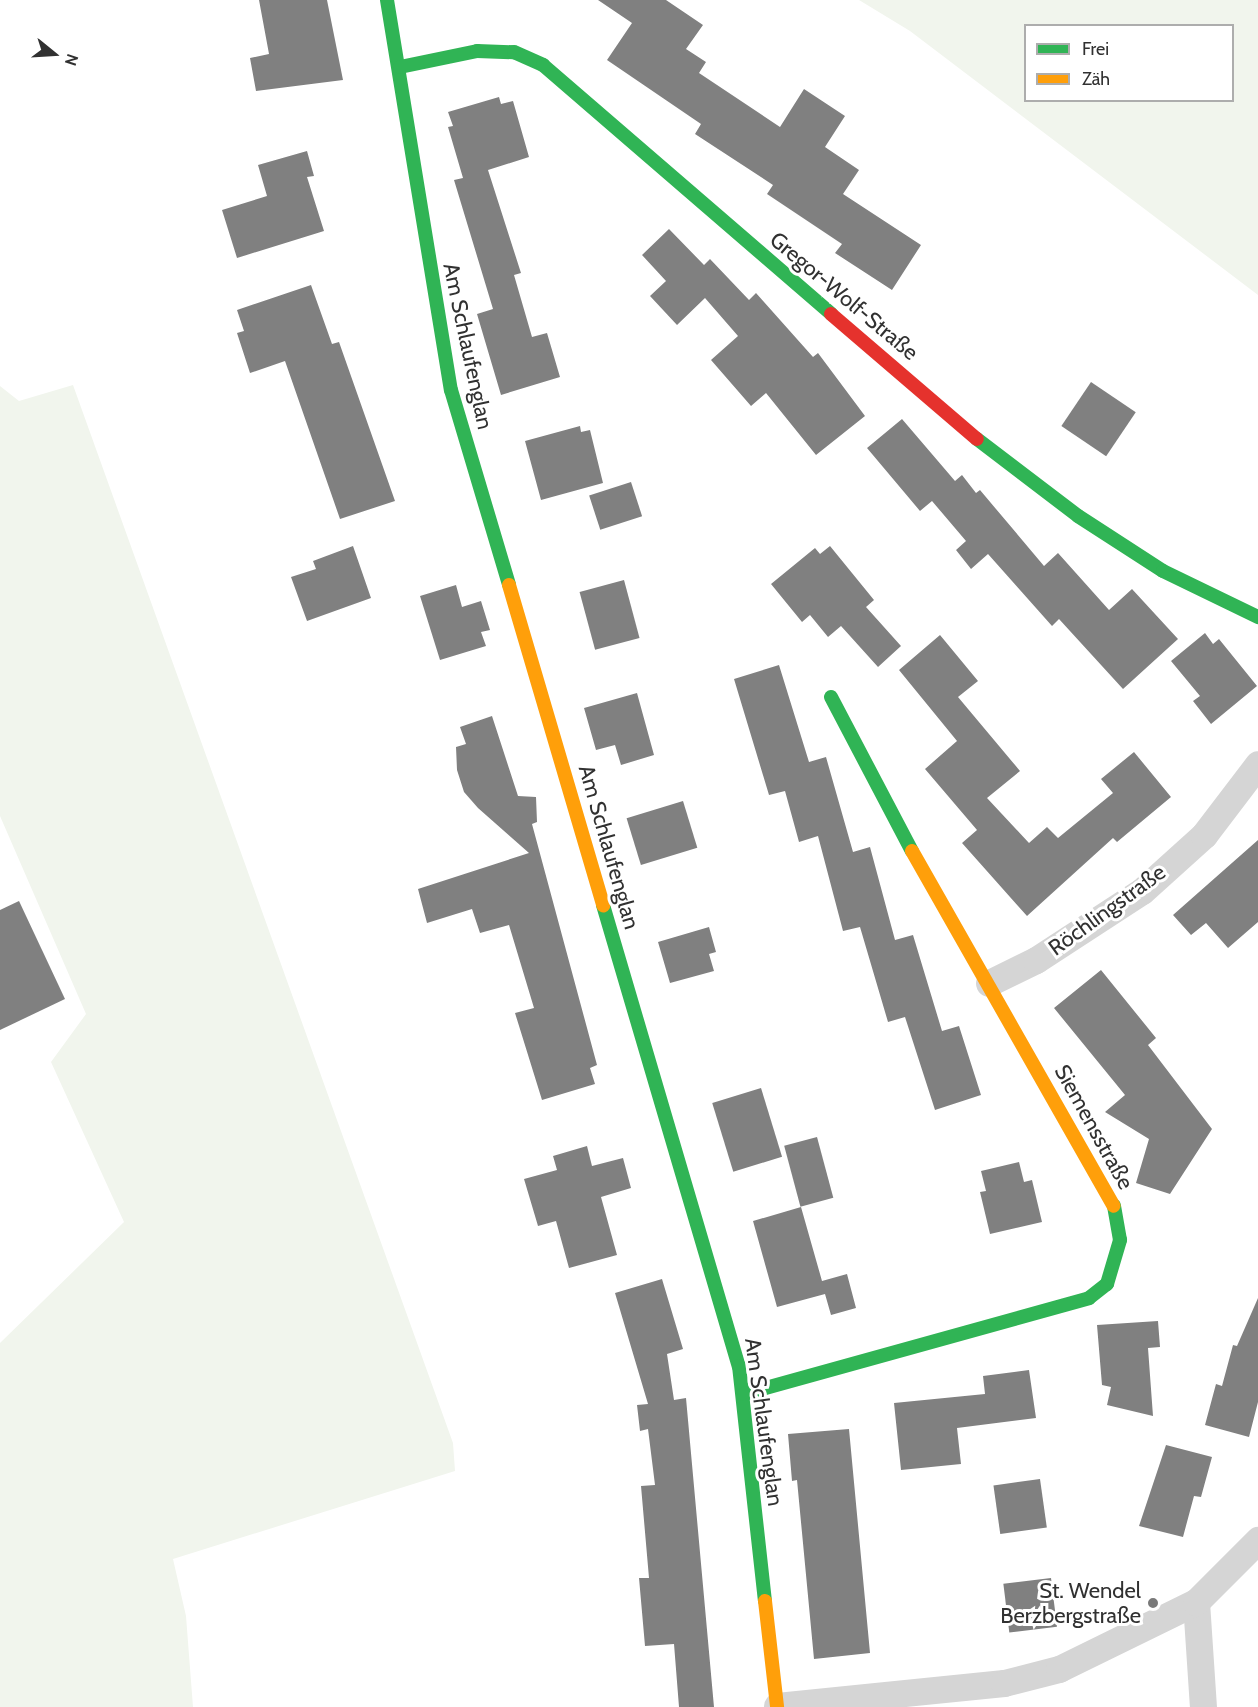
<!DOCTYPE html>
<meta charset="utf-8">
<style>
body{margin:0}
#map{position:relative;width:1258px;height:1707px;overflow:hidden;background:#fff;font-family:Cabin,sans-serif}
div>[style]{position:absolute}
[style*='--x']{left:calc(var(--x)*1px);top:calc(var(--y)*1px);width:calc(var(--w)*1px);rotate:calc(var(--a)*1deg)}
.green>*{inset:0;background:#f1f5ed}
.building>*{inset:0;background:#808080;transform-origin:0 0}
.street>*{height:27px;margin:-13.5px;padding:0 13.5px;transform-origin:13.5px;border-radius:13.5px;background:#d5d5d5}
.fast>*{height:14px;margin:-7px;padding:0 7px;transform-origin:7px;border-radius:7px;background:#30b455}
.slow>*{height:14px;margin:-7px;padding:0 7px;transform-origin:7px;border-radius:7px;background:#ff9f0a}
.jam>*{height:14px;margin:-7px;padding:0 7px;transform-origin:7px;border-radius:7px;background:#e5322d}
.dots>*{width:16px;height:16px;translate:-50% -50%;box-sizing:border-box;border:3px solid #fff;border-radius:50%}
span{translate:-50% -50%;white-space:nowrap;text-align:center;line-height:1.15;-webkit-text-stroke:6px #fff;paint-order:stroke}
.street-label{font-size:22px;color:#313131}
.poi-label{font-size:22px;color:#313131}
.right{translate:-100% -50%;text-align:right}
.legend{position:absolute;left:1024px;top:24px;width:210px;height:78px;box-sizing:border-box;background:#fff;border:2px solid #adadad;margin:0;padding:8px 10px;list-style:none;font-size:18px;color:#313131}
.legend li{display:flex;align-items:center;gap:12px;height:30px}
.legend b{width:30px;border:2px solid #adadad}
.north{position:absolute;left:24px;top:24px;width:60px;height:60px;-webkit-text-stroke:4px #fff;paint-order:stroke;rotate:108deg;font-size:16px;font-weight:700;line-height:24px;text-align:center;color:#313131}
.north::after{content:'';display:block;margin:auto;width:21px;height:27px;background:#313131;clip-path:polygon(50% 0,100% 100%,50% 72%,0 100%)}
</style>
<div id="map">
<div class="green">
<div style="clip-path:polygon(evenodd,859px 0,1258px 0,1258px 295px,910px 31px,859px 0,1026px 26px,1232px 26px,1232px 100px,1026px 100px,1026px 26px)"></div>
<div style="clip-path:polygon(73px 385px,453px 1443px,455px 1471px,173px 1559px,186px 1616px,193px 1707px,0 1707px,0 1343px,124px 1222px,51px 1062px,86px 1014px,0 816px,0 386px,19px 401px)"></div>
</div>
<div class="building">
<div style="clip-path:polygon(259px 0,327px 0,343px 80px,256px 91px,250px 58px,269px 54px)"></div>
<div style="clip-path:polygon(598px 0,666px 0,703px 25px,686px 49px,706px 62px,699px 73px,780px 127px,804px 89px,845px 116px,825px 147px,859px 170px,843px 194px,921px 245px,892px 290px,835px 253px,842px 244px,767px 194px,773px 185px,695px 134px,701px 124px,607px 60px,632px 23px)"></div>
<div style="clip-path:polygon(499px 97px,501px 104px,513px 101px,529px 157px,488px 170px,521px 273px,514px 275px,532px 337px,547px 333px,560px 377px,501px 395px,477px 314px,493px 309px,454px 180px,463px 178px,448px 127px,453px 126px,448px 112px)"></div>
<div style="clip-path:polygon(307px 151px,314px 176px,307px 177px,324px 231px,237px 258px,222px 210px,267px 196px,258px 165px)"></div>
<div style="clip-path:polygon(669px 229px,704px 265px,710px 259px,749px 300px,756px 293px,813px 357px,818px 353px,865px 416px,816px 455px,766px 393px,751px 406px,711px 360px,738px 336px,705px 298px,677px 325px,650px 296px,666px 281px,642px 255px)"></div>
<div style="clip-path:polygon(311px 285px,332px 344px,339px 342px,395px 501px,340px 519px,285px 361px,250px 373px,237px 333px,244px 331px,237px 310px)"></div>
<div style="left:1091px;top:382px;width:54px;height:53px;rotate:34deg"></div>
<div style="clip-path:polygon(902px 419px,955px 481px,962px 475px,976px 493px,980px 490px,1044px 566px,1058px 553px,1109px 610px,1132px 589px,1178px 639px,1123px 689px,1059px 619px,1052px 626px,988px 554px,971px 569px,956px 550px,966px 541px,932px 501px,920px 511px,867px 448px)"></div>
<div style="clip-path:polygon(580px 426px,581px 432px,590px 430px,603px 483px,541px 500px,525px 441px)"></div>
<div style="left:631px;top:482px;width:36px;height:44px;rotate:72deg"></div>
<div style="clip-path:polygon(353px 546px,371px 598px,307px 621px,291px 577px,316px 569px,313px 561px)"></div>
<div style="clip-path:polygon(830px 546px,874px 600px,866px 607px,901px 646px,878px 667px,841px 626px,828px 637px,810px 615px,802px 622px,771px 584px,815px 548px,820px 554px)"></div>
<div style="left:624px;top:580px;width:60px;height:46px;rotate:75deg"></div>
<div style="clip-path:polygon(456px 585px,462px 607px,481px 601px,490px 630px,481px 632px,486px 646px,440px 660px,420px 596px)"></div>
<div style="clip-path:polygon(1205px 633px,1213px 644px,1219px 639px,1257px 686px,1211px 724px,1193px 701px,1200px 696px,1171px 661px)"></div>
<div style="clip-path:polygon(940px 635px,978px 681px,958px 697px,1020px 771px,987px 798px,1029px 843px,1047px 827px,1058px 838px,1113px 793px,1101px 779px,1134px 752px,1171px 797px,1117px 842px,1113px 838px,1027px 916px,962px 843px,977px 830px,925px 769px,957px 741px,899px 670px)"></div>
<div style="clip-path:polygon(779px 665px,809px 762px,826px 757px,853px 852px,870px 847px,895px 940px,913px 935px,942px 1031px,959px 1026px,981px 1095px,935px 1110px,905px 1017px,888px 1022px,860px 927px,843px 931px,818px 836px,799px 842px,785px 791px,769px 795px,734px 679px)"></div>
<div style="clip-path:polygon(637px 693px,654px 755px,621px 765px,615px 745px,596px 750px,584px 708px)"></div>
<div style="clip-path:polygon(492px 716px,518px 796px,536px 797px,537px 822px,532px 824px,597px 1065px,590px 1068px,595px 1084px,542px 1100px,515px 1013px,534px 1008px,509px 925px,480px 933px,472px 909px,427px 923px,418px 889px,529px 853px,478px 808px,464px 792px,457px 770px,456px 747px,466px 744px,460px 727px)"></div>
<div style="left:683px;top:801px;width:49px;height:59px;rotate:73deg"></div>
<div style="clip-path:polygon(1258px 840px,1258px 922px,1228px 948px,1206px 923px,1191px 935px,1173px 915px)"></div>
<div style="clip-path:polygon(19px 901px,65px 999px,0 1030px,0 910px)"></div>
<div style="clip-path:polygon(709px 927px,716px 952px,709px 954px,714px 971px,670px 983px,658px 942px)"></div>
<div style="clip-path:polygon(1101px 970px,1156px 1038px,1148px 1045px,1212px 1129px,1170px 1194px,1136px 1183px,1149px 1139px,1105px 1112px,1125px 1095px,1054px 1008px)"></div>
<div style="left:761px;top:1088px;width:72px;height:51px;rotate:73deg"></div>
<div style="left:817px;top:1137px;width:63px;height:34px;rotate:75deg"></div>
<div style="clip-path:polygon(587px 1146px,592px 1166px,623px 1158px,631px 1188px,601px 1197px,617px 1255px,569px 1268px,556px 1221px,538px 1226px,524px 1179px,557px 1170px,553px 1156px)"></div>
<div style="clip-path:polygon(1019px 1162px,1024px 1182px,1032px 1180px,1042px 1222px,990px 1234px,980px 1192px,986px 1191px,981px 1171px)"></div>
<div style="clip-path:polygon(801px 1207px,822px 1281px,847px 1274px,856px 1308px,831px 1315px,825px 1294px,777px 1307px,753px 1221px)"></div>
<div style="clip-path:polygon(662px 1279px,683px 1349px,667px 1354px,674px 1400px,686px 1398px,714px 1707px,679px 1707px,674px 1644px,645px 1646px,639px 1578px,649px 1578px,641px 1486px,655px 1485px,648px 1429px,640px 1431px,637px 1405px,648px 1404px,615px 1293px)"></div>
<div style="clip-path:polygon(1258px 1298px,1258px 1402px,1249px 1437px,1205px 1425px,1216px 1384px,1222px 1386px,1233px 1345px,1237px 1346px)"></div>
<div style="clip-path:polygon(1158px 1321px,1160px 1347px,1148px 1348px,1153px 1416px,1107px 1405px,1111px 1387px,1102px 1385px,1097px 1325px)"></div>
<div style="clip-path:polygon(1029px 1370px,1036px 1418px,957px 1428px,961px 1464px,901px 1470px,894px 1403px,985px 1394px,983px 1376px)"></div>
<div style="clip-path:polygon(849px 1429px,870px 1653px,814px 1659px,797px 1480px,792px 1481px,788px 1434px)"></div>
<div style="clip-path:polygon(1166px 1445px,1212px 1457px,1201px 1497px,1194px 1496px,1183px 1537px,1139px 1526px)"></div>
<div style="left:1040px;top:1479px;width:49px;height:47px;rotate:82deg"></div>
<div style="left:1051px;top:1578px;width:49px;height:48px;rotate:83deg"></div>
</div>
<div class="street">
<div style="--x:989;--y:983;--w:52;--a:-26.1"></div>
<div style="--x:1036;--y:960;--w:126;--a:-33.1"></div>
<div style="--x:1142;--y:891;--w:84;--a:-42.1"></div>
<div style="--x:1204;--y:835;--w:89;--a:-52.7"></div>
<div style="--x:1196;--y:1602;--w:105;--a:86.2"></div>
<div style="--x:777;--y:1706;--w:228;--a:-5.8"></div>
<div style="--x:1004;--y:1683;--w:57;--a:-14.3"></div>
<div style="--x:1059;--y:1669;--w:153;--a:-26.1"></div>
<div style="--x:1196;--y:1602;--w:88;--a:-45"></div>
</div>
<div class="fast">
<div style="--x:387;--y:0;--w:395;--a:80.7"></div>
<div style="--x:451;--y:390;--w:203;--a:73.4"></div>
<div style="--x:400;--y:67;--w:79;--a:-11.7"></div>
<div style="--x:477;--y:51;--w:37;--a:2"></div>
<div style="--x:514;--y:52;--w:32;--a:24"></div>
<div style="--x:543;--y:65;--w:381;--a:40.8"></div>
<div style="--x:977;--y:439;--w:127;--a:37.3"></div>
<div style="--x:1078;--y:516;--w:101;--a:32.9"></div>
<div style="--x:1163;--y:571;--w:106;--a:25.8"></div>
<div style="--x:831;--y:697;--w:174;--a:62.3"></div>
<div style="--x:603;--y:905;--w:481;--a:73.6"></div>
<div style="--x:739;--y:1366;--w:236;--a:83.7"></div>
<div style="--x:744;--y:1394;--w:358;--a:-15.5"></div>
<div style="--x:1089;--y:1298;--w:23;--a:-38"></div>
<div style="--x:1107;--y:1284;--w:46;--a:-73.5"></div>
<div style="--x:1120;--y:1240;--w:35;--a:-100"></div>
</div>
<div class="slow">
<div style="--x:509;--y:585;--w:334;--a:73.6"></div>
<div style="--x:912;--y:851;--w:408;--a:60.4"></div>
<div style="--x:765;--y:1601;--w:107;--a:83.5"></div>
</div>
<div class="jam">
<div style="--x:831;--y:314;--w:192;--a:40.6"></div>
</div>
<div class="dots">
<div style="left:1153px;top:1603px;background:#797979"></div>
</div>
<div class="street-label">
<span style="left:844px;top:296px;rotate:40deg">Gregor-Wolf-Straße</span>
<span style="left:468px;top:346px;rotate:78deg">Am Schlaufenglan</span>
<span style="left:609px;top:847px;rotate:74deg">Am Schlaufenglan</span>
<span style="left:1107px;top:910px;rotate:-36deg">Röchlingstraße</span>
<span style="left:1094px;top:1127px;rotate:61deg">Siemensstraße</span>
<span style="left:764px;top:1422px;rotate:82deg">Am Schlaufenglan</span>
</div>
<div class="poi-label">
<span class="right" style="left:1141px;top:1603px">St. Wendel<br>Berzbergstraße</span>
</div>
<ul class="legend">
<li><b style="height:8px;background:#30b455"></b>Frei</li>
<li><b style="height:8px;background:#ff9f0a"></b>Zäh</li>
</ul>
<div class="north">N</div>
</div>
